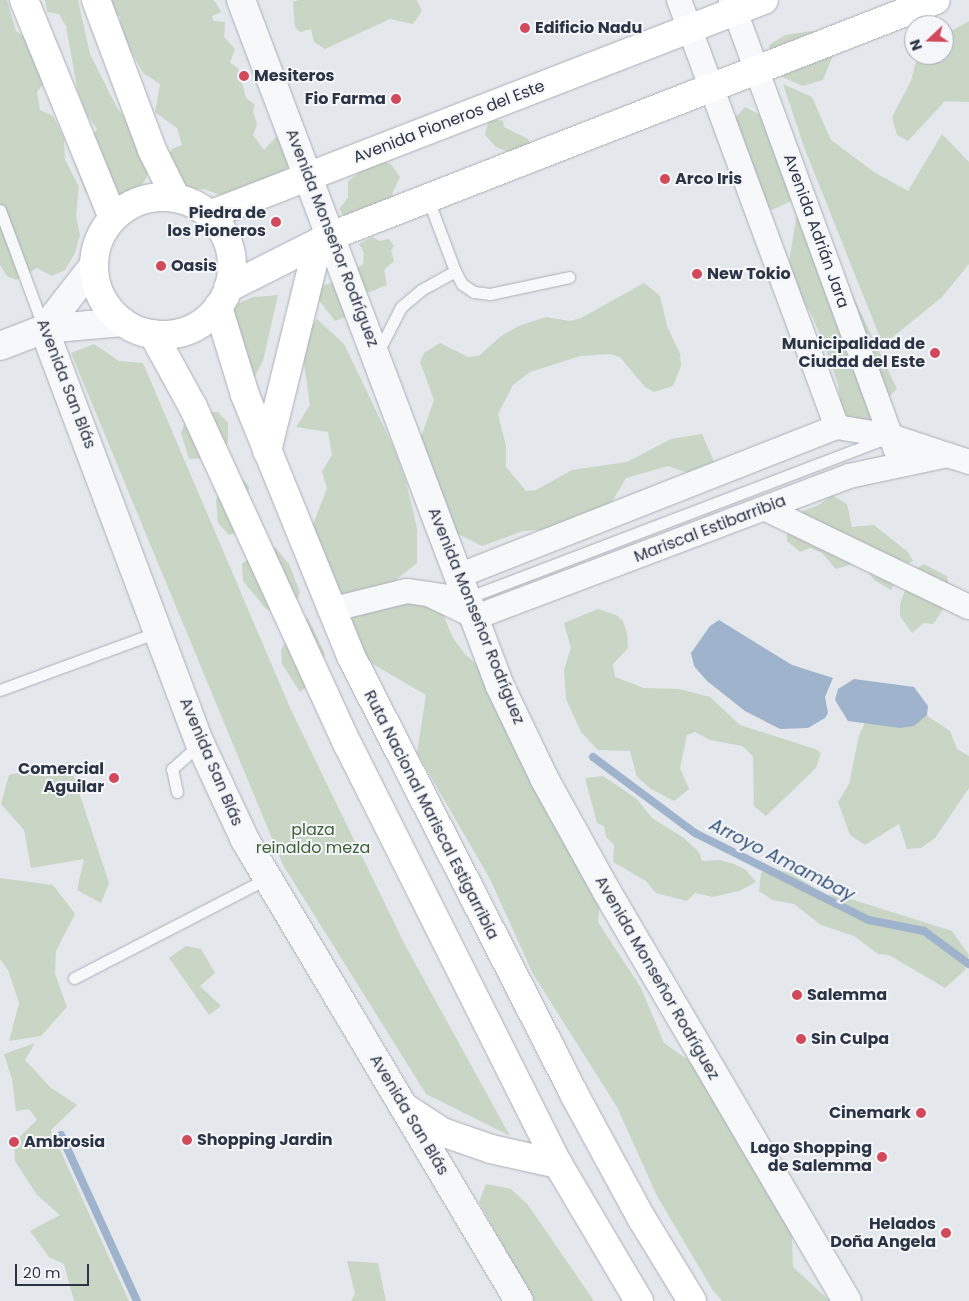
<!DOCTYPE html>
<meta charset="utf-8">
<style>
body{margin:0}
#map{position:relative;width:969px;height:1301px;overflow:hidden;background:#e4e7ec;font-family:Poppins,sans-serif}
div>[style]{position:absolute}
[style*='--x']{left:calc(var(--x)*1px);top:calc(var(--y)*1px);width:calc(var(--w)*1px);rotate:calc(var(--a)*1deg)}
.green>*{inset:0;background:#c9d6c5}
.water>*{inset:0;background:#9fb4cc}
.stream>*{height:8px;margin:-4px;padding:0 4px;transform-origin:4px;border-radius:4px;background:#9fb4cc}
.roads{filter:drop-shadow(0 0 1px #a9aeb7) drop-shadow(0 0 1px #a9aeb7)}
.service>*{height:11px;margin:-5.5px;padding:0 5.5px;transform-origin:5.5px;border-radius:5.5px;background:#f7f8fa}
.minor>*{height:24px;margin:-12px;padding:0 12px;transform-origin:12px;border-radius:12px;background:#f7f8fa}
.tertiary>*{height:28px;margin:-14px;padding:0 14px;transform-origin:14px;border-radius:14px;background:#f7f8fa}
.primary>*{height:28px;margin:-14px;padding:0 14px;transform-origin:14px;border-radius:14px;background:#fff}
.trunk>*{height:28px;margin:-14px;padding:0 14px;transform-origin:14px;border-radius:14px;background:#fff}
.trunk>.ring{margin:-14px;padding:0;box-sizing:content-box;background:none;border:28px solid #fff;border-radius:50%}
.dots>*{width:14px;height:14px;translate:-50% -50%;box-sizing:border-box;border:2px solid #f4f6f9;border-radius:50%}
span{translate:-50% -50%;white-space:nowrap;text-align:center;line-height:1.15;-webkit-text-stroke:4px #f4f6f9;paint-order:stroke}
.poi-label{font-size:16px;color:#2b3445;font-weight:700}
.left{translate:0 -50%;text-align:left}
.right{translate:-100% -50%;text-align:right}
.street-label{font-size:16px;color:#2b3445}
.park-label{font-size:16px;color:#3f6138}
.water-label{font-size:18px;color:#34527a;font-style:italic}
.north{position:absolute;left:904px;top:15px;width:50px;height:50px;box-sizing:border-box;background:#f4f6f9;border:1px solid #a4a8b1;border-radius:50%;rotate:249deg;font-size:14px;font-weight:700;line-height:20px;text-align:center;color:#2b3445}
.north::after{content:'';display:block;margin:auto;width:18px;height:22px;background:#d1495b;clip-path:polygon(50% 0,100% 100%,50% 72%,0 100%)}
.scale{position:absolute;left:15px;top:1264px;width:74px;height:22px;box-sizing:border-box;border:2px solid #2b3445;border-top:0;padding-left:6px;font-size:15px;line-height:18px;white-space:nowrap;color:#2b3445;-webkit-text-stroke:4px #f4f6f9;paint-order:stroke}
</style>
<div id="map">
<div class="green">
<div style="clip-path:polygon(0 0,7px 0,16px 31px,26px 38px,44px 83px,37px 92px,40px 110px,53px 116px,64px 138px,65px 160px,79px 187px,76px 216px,80px 235px,75px 253px,65px 270px,52px 276px,37px 268px,16px 280px,7px 276px,0 265px)"></div>
<div style="clip-path:polygon(45px 0,78px 0,90px 54px,117px 108px,129px 122px,150px 163px,146px 179px,134px 194px,121px 200px,86px 193px,74px 161px,97px 129px,85px 112px,77px 88px,66px 26px,59px 14px,47px 12px)"></div>
<div style="clip-path:polygon(105px 0,213px 0,216px 3px,221px 12px,212px 16px,214px 21px,225px 22px,224px 37px,235px 49px,230px 63px,238px 68px,246px 98px,255px 105px,253px 111px,257px 125px,253px 135px,264px 150px,276px 137px,287px 139px,292px 160px,281px 176px,223px 196px,204px 189px,186px 190px,165px 161px,172px 149px,182px 145px,177px 128px,155px 112px,160px 84px,143px 73px,121px 32px,120px 16px,107px 14px)"></div>
<div style="clip-path:polygon(299px 0,417px 0,422px 11px,413px 24px,390px 19px,325px 49px,314px 42px,311px 29px,300px 32px,295px 27px,293px 2px)"></div>
<div style="clip-path:polygon(969px 21px,969px 102px,945px 101px,908px 141px,897px 135px,892px 117px,911px 81px,917px 57px,944px 55px,944px 35px)"></div>
<div style="clip-path:polygon(812px 31px,832px 35px,833px 55px,823px 80px,803px 86px,775px 74px,769px 45px,785px 35px)"></div>
<div style="clip-path:polygon(783px 84px,812px 97px,831px 140px,874px 172px,908px 191px,942px 134px,969px 162px,969px 264px,942px 297px,883px 345px,804px 147px)"></div>
<div style="clip-path:polygon(745px 107px,791px 131px,842px 273px,897px 389px,876px 409px,870px 426px,842px 416px,838px 384px,824px 344px,812px 316px,787px 274px,798px 207px,793px 200px,772px 210px,760px 204px,734px 130px,736px 117px)"></div>
<div style="clip-path:polygon(489px 118px,503px 121px,504px 127px,528px 139px,532px 146px,509px 152px,496px 147px,485px 135px)"></div>
<div style="clip-path:polygon(377px 159px,391px 164px,400px 177px,392px 194px,396px 201px,347px 220px,339px 209px,348px 198px,348px 181px)"></div>
<div style="clip-path:polygon(372px 237px,380px 241px,389px 239px,394px 246px,391px 250px,394px 261px,384px 270px,387px 285px,370px 292px,363px 291px,353px 271px,363px 264px,364px 253px,359px 244px)"></div>
<div style="clip-path:polygon(334px 282px,350px 315px,335px 321px,318px 299px,319px 287px)"></div>
<div style="clip-path:polygon(644px 283px,660px 296px,667px 326px,680px 354px,681px 366px,673px 386px,654px 392px,645px 387px,620px 357px,610px 354px,580px 356px,530px 372px,513px 385px,498px 414px,506px 446px,506px 467px,526px 491px,536px 490px,572px 470px,627px 462px,671px 439px,702px 434px,715px 464px,689px 473px,668px 466px,626px 478px,610px 505px,555px 529px,523px 531px,482px 546px,454px 532px,420px 440px,434px 400px,420px 362px,424px 353px,440px 343px,468px 357px,479px 356px,501px 336px,519px 326px,546px 317px,570px 321px,581px 318px)"></div>
<div style="clip-path:polygon(278px 295px,263px 361px,249px 387px,227px 308px,253px 297px)"></div>
<div style="clip-path:polygon(317px 319px,344px 344px,394px 448px,405px 478px,417px 528px,417px 563px,391px 584px,346px 599px,326px 577px,312px 527px,327px 488px,322px 472px,332px 455px,328px 432px,296px 427px,310px 405px,301px 343px)"></div>
<div style="clip-path:polygon(94px 344px,119px 361px,143px 363px,291px 710px,405px 945px,510px 1136px,426px 1094px,283px 865px,71px 353px)"></div>
<div style="clip-path:polygon(199px 412px,218px 412px,228px 423px,228px 442px,214px 458px,189px 459px,181px 433px,187px 418px)"></div>
<div style="clip-path:polygon(241px 478px,249px 486px,245px 529px,229px 535px,218px 523px,216px 500px,224px 485px)"></div>
<div style="clip-path:polygon(832px 495px,847px 504px,852px 527px,874px 525px,908px 552px,913px 561px,905px 565px,891px 590px,874px 580px,865px 567px,856px 563px,836px 569px,822px 553px,810px 548px,800px 552px,787px 541px,787px 533px,800px 512px,819px 505px)"></div>
<div style="clip-path:polygon(275px 547px,289px 564px,300px 592px,289px 619px,265px 608px,243px 581px,242px 564px,263px 549px)"></div>
<div style="clip-path:polygon(924px 564px,947px 576px,951px 598px,933px 624px,924px 623px,912px 633px,900px 616px,900px 604px,912px 571px)"></div>
<div style="clip-path:polygon(401px 586px,442px 612px,453px 638px,465px 654px,495px 681px,600px 902px,598px 922px,641px 988px,664px 1043px,701px 1069px,807px 1213px,792px 1238px,793px 1267px,830px 1301px,722px 1301px,712px 1289px,657px 1196px,617px 1107px,533px 974px,490px 879px,417px 753px,426px 695px,359px 656px,347px 630px,354px 611px)"></div>
<div style="clip-path:polygon(598px 609px,616px 615px,623px 621px,627px 633px,628px 648px,613px 664px,615px 677px,644px 688px,679px 689px,710px 697px,740px 725px,815px 749px,821px 753px,816px 768px,766px 816px,754px 806px,753px 756px,742px 746px,710px 740px,695px 732px,687px 735px,680px 768px,689px 789px,674px 801px,651px 789px,637px 777px,630px 751px,598px 750px,581px 732px,566px 699px,564px 670px,571px 648px,564px 623px)"></div>
<div style="clip-path:polygon(308px 618px,325px 654px,316px 679px,300px 692px,282px 664px,281px 650px,297px 624px)"></div>
<div style="clip-path:polygon(926px 715px,950px 731px,957px 749px,969px 756px,969px 788px,935px 838px,921px 848px,907px 849px,899px 824px,865px 845px,850px 835px,838px 802px,849px 784px,859px 736px,866px 720px)"></div>
<div style="clip-path:polygon(69px 762px,109px 883px,101px 903px,77px 890px,84px 859px,31px 868px,24px 830px,1px 804px,9px 775px)"></div>
<div style="clip-path:polygon(603px 776px,637px 799px,652px 818px,684px 838px,699px 852px,702px 861px,720px 860px,734px 864px,746px 870px,756px 882px,739px 891px,713px 897px,695px 893px,687px 901px,656px 893px,646px 881px,613px 862px,614px 845px,606px 837px,604px 826px,597px 823px,585px 778px)"></div>
<div style="clip-path:polygon(772px 868px,792px 874px,826px 895px,838px 895px,952px 931px,969px 955px,965px 970px,945px 988px,889px 955px,878px 954px,854px 936px,821px 925px,794px 904px,773px 900px,759px 891px,761px 873px)"></div>
<div style="clip-path:polygon(0 878px,53px 885px,75px 914px,56px 951px,55px 974px,67px 1007px,41px 1036px,9px 1041px,19px 1003px,8px 970px,0 959px)"></div>
<div style="clip-path:polygon(186px 946px,201px 949px,215px 973px,200px 986px,221px 1006px,209px 1015px,169px 958px)"></div>
<div style="clip-path:polygon(35px 1043px,25px 1060px,50px 1087px,77px 1105px,51px 1130px,129px 1301px,74px 1301px,64px 1264px,49px 1257px,30px 1231px,60px 1215px,37px 1195px,15px 1161px,14px 1142px,37px 1120px,29px 1109px,16px 1111px,12px 1079px,4px 1054px)"></div>
<div style="clip-path:polygon(486px 1184px,511px 1189px,528px 1205px,594px 1301px,533px 1301px,479px 1202px)"></div>
<div style="clip-path:polygon(347px 1261px,378px 1263px,386px 1301px,351px 1301px,355px 1294px)"></div>
</div>
<div class="water">
<div style="clip-path:polygon(719px 620px,792px 665px,833px 678px,825px 697px,828px 713px,825px 718px,808px 728px,780px 729px,745px 711px,707px 681px,694px 666px,691px 653px,710px 626px)"></div>
<div style="clip-path:polygon(854px 679px,914px 687px,928px 706px,927px 715px,914px 726px,900px 728px,848px 721px,835px 700px,838px 689px)"></div>
</div>
<div class="stream">
<div style="--x:593;--y:757;--w:127;--a:36.7"></div>
<div style="--x:695;--y:833;--w:195;--a:26.6"></div>
<div style="--x:869;--y:920;--w:56;--a:11.3"></div>
<div style="--x:924;--y:931;--w:56;--a:36.3"></div>
<div style="--x:61;--y:1135;--w:183;--a:65.4"></div>
</div>
<div class="roads">
<div class="service">
<div style="--x:428;--y:199;--w:77;--a:69.4"></div>
<div style="--x:455;--y:271;--w:15;--a:62"></div>
<div style="--x:462;--y:284;--w:14;--a:34"></div>
<div style="--x:474;--y:292;--w:16;--a:7"></div>
<div style="--x:490;--y:294;--w:81;--a:-12.1"></div>
<div style="--x:0;--y:210;--w:126;--a:69.6"></div>
<div style="--x:379;--y:350;--w:48;--a:-62.9"></div>
<div style="--x:401;--y:307;--w:26;--a:-40"></div>
<div style="--x:421;--y:290;--w:39;--a:-29"></div>
<div style="--x:467;--y:598;--w:442;--a:-20.9"></div>
<div style="--x:0;--y:690;--w:168;--a:-20.2"></div>
<div style="--x:177;--y:792;--w:24;--a:-102"></div>
<div style="--x:172;--y:769;--w:38;--a:-42"></div>
<div style="--x:74;--y:978;--w:216;--a:-27.3"></div>
</div>
<div class="minor">
<div style="--x:679;--y:0;--w:455;--a:69.7"></div>
<div style="--x:731;--y:0;--w:478;--a:69.9"></div>
<div style="--x:766;--y:509;--w:225;--a:25.8"></div>
<div style="--x:458;--y:576;--w:407;--a:-21.5"></div>
<div style="--x:837;--y:427;--w:54;--a:9.6"></div>
<div style="--x:890;--y:436;--w:83;--a:18.2"></div>
<div style="--x:428;--y:594;--w:53;--a:25.6"></div>
<div style="--x:476;--y:617;--w:399;--a:-20.7"></div>
<div style="--x:849;--y:476;--w:101;--a:-12"></div>
<div style="--x:330;--y:610;--w:79;--a:-13.9"></div>
<div style="--x:407;--y:591;--w:36;--a:8"></div>
</div>
<div class="tertiary">
<div style="--x:241;--y:0;--w:733;--a:69.32"></div>
<div style="--x:500;--y:686;--w:104;--a:64.4"></div>
<div style="--x:545;--y:780;--w:128;--a:61"></div>
<div style="--x:607;--y:892;--w:474;--a:59.6"></div>
<div style="--x:44;--y:329;--w:442;--a:69.4"></div>
<div style="--x:200;--y:743;--w:107;--a:65.1"></div>
<div style="--x:245;--y:840;--w:536;--a:59.27"></div>
<div style="--x:44;--y:329;--w:81;--a:-52"></div>
<div style="--x:0;--y:346;--w:47;--a:-21.1"></div>
<div style="--x:44;--y:329;--w:79;--a:-5.1"></div>
</div>
<div class="primary">
<div style="--x:209;--y:215;--w:595;--a:-21.18"></div>
<div style="--x:228;--y:288;--w:115;--a:-26.8"></div>
<div style="--x:331;--y:236;--w:649;--a:-21.31"></div>
</div>
<div class="trunk">
<div style="--x:24;--y:0;--w:235;--a:67.8"></div>
<div style="--x:96;--y:0;--w:160;--a:69.5"></div>
<div style="--x:152;--y:150;--w:54;--a:63.4"></div>
<div class="ring" style="left:94px;top:197px;width:110px;height:110px"></div>
<div style="--x:218;--y:307;--w:92;--a:72.9"></div>
<div style="--x:245;--y:395;--w:282;--a:67.9"></div>
<div style="--x:351;--y:656;--w:492;--a:63"></div>
<div style="--x:574;--y:1094;--w:142;--a:61.5"></div>
<div style="--x:642;--y:1219;--w:96;--a:58.6"></div>
<div style="--x:153;--y:334;--w:83;--a:61.3"></div>
<div style="--x:193;--y:407;--w:372;--a:65.4"></div>
<div style="--x:348;--y:745;--w:469;--a:63.4"></div>
<div style="--x:558;--y:1164;--w:159;--a:59.4"></div>
<div style="--x:267;--y:451;--w:214;--a:-76.2"></div>
<div style="--x:407;--y:1109;--w:42;--a:33.3"></div>
<div style="--x:442;--y:1132;--w:52;--a:19.1"></div>
<div style="--x:491;--y:1149;--w:69;--a:12.6"></div>
</div>
</div>
<div class="dots">
<div style="left:525px;top:28px;background:#d1495b"></div>
<div style="left:244px;top:76px;background:#d1495b"></div>
<div style="left:396px;top:99px;background:#d1495b"></div>
<div style="left:665px;top:179px;background:#d1495b"></div>
<div style="left:276px;top:222px;background:#d1495b"></div>
<div style="left:161px;top:266px;background:#d1495b"></div>
<div style="left:697px;top:274px;background:#d1495b"></div>
<div style="left:935px;top:353px;background:#d1495b"></div>
<div style="left:114px;top:778px;background:#d1495b"></div>
<div style="left:797px;top:995px;background:#d1495b"></div>
<div style="left:801px;top:1039px;background:#d1495b"></div>
<div style="left:921px;top:1113px;background:#d1495b"></div>
<div style="left:187px;top:1140px;background:#d1495b"></div>
<div style="left:14px;top:1142px;background:#d1495b"></div>
<div style="left:882px;top:1157px;background:#d1495b"></div>
<div style="left:946px;top:1233px;background:#d1495b"></div>
</div>
<div class="poi-label">
<span class="left" style="left:535px;top:28px">Edificio Nadu</span>
<span class="left" style="left:254px;top:76px">Mesiteros</span>
<span class="right" style="left:386px;top:99px">Fio Farma</span>
<span class="left" style="left:675px;top:179px">Arco Iris</span>
<span class="right" style="left:266px;top:222px">Piedra de<br>los Pioneros</span>
<span class="left" style="left:171px;top:266px">Oasis</span>
<span class="left" style="left:707px;top:274px">New Tokio</span>
<span class="right" style="left:925px;top:353px">Municipalidad de<br>Ciudad del Este</span>
<span class="right" style="left:104px;top:778px">Comercial<br>Aguilar</span>
<span class="left" style="left:807px;top:995px">Salemma</span>
<span class="left" style="left:811px;top:1039px">Sin Culpa</span>
<span class="right" style="left:911px;top:1113px">Cinemark</span>
<span class="left" style="left:197px;top:1140px">Shopping Jardin</span>
<span class="left" style="left:24px;top:1142px">Ambrosia</span>
<span class="right" style="left:872px;top:1157px">Lago Shopping<br>de Salemma</span>
<span class="right" style="left:936px;top:1233px">Helados<br>Doña Angela</span>
</div>
<div class="street-label">
<span style="left:449px;top:122px;rotate:-21deg">Avenida Pioneros del Este</span>
<span style="left:816px;top:231px;rotate:70deg">Avenida Adrián Jara</span>
<span style="left:332px;top:238px;rotate:69deg">Avenida Monseñor Rodríguez</span>
<span style="left:66px;top:384px;rotate:69deg">Avenida San Blás</span>
<span style="left:710px;top:529px;rotate:-21deg">Mariscal Estibarribia</span>
<span style="left:476px;top:616px;rotate:68deg">Avenida Monseñor Rodríguez</span>
<span style="left:211px;top:762px;rotate:67deg">Avenida San Blás</span>
<span style="left:431px;top:815px;rotate:63deg">Ruta Nacional Mariscal Estigarribia</span>
<span style="left:657px;top:978px;rotate:60deg">Avenida Monseñor Rodríguez</span>
<span style="left:409px;top:1115px;rotate:59deg">Avenida San Blás</span>
</div>
<div class="park-label">
<span style="left:313px;top:839px">plaza<br>reinaldo meza</span>
</div>
<div class="water-label">
<span style="left:782px;top:860px;rotate:27deg">Arroyo Amambay</span>
</div>
<div class="north">N</div>
<div class="scale">20 m</div>
</div>
